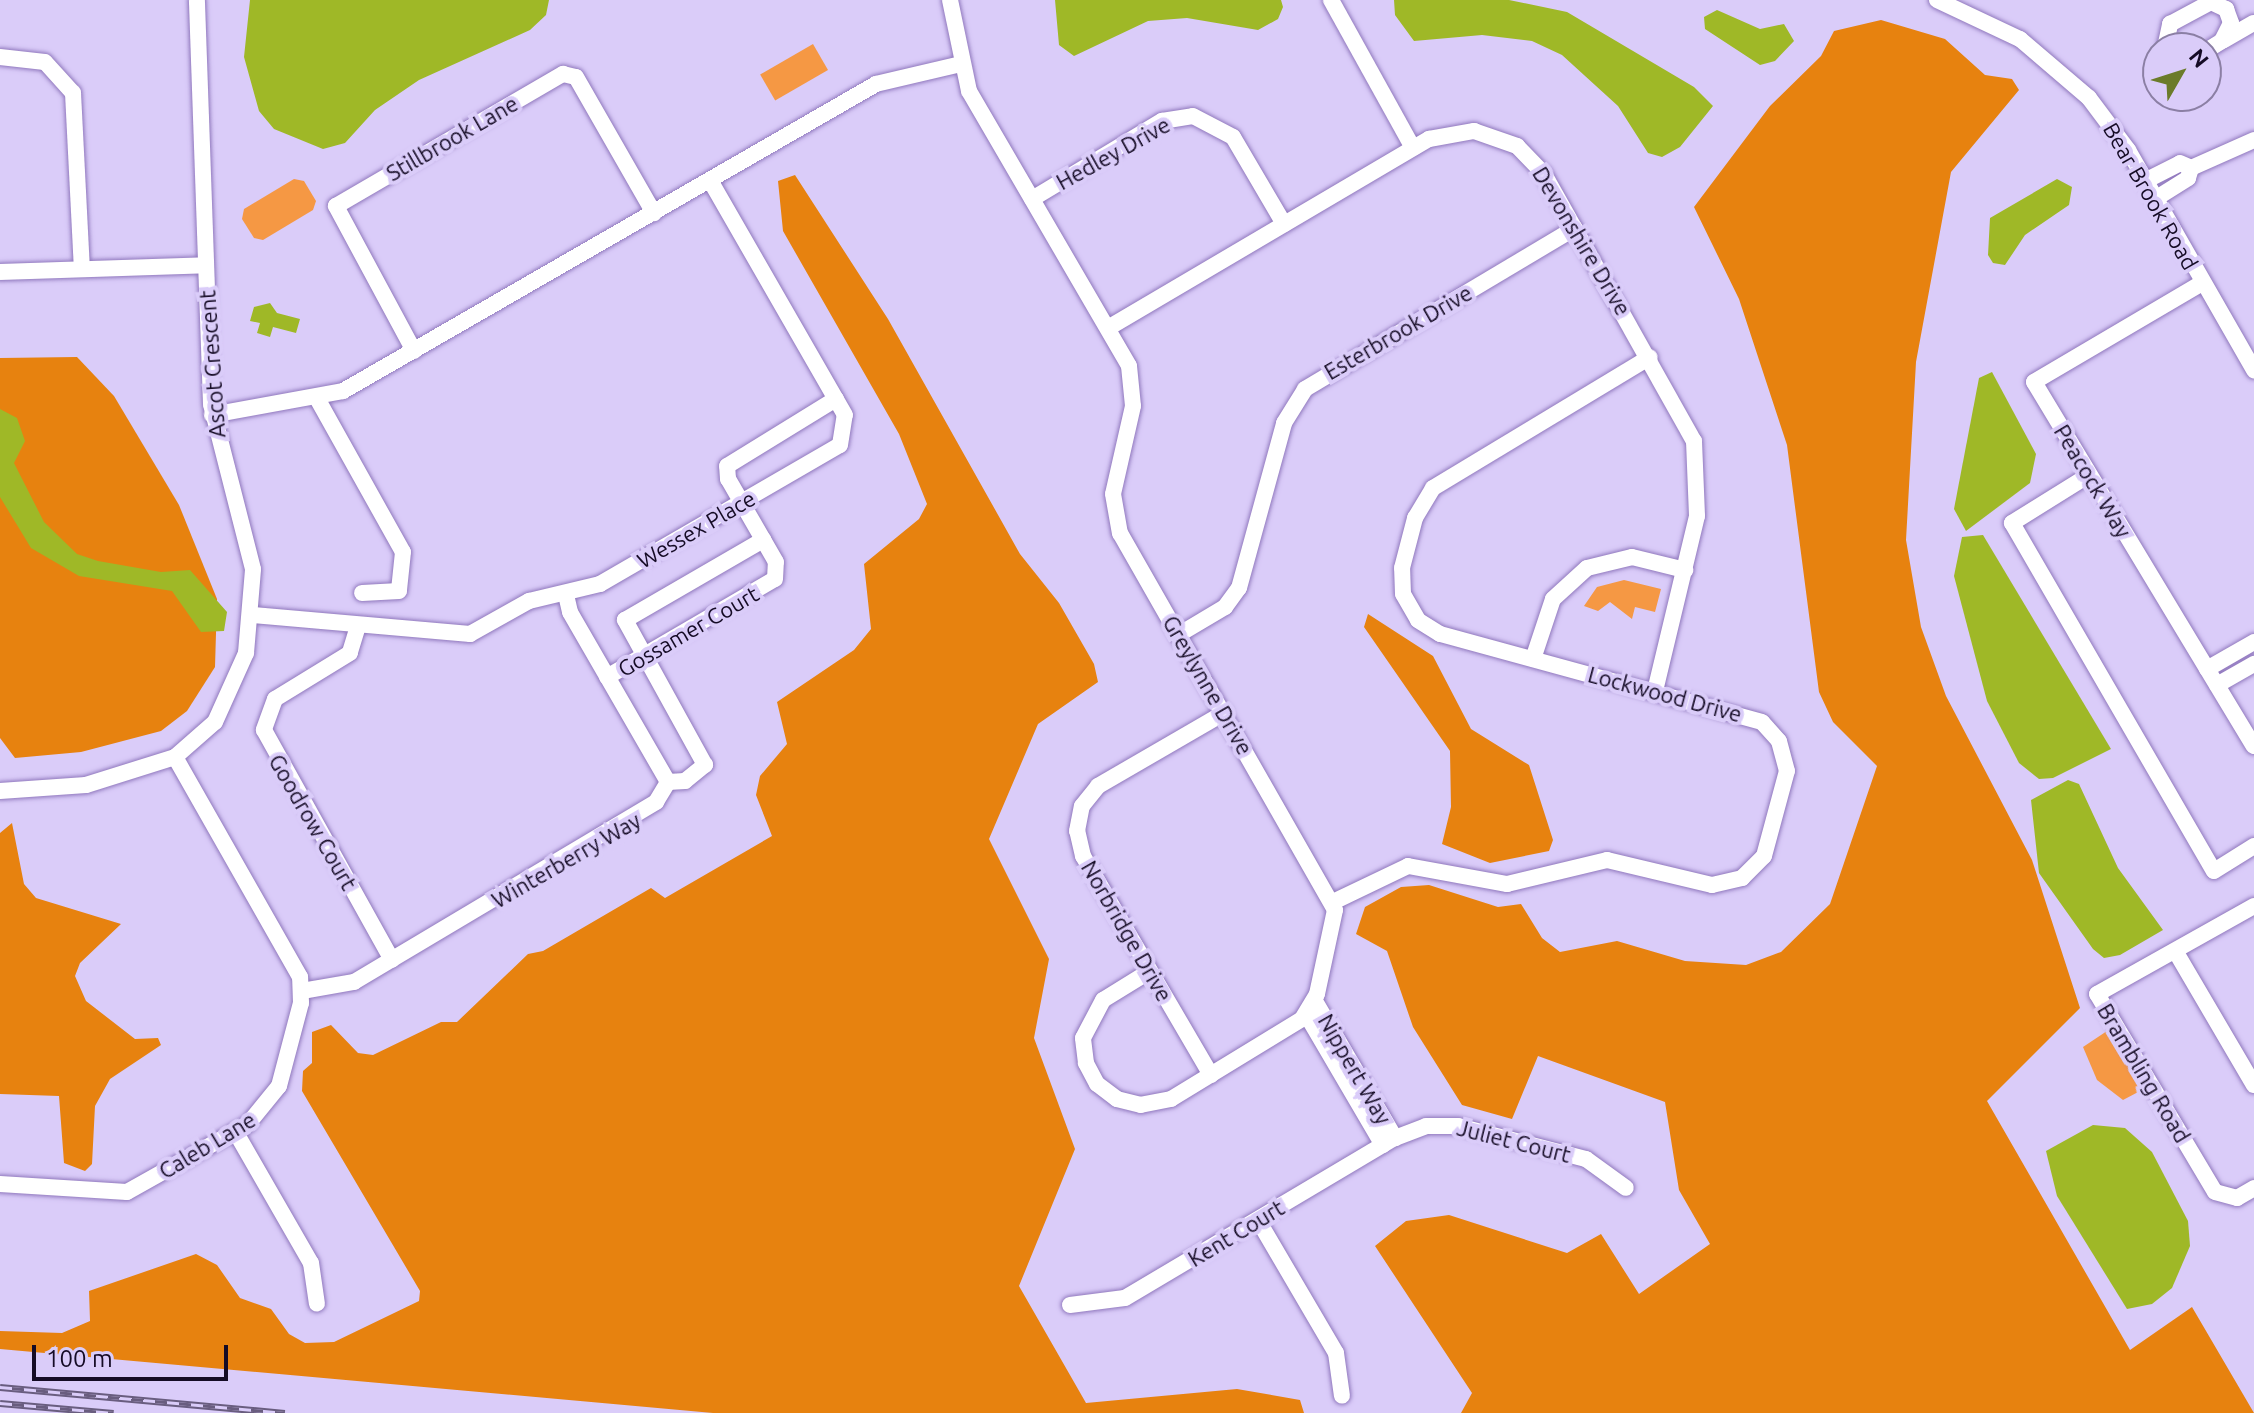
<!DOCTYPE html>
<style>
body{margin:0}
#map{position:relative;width:2254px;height:1413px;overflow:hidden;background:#daccf9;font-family:Ubuntu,sans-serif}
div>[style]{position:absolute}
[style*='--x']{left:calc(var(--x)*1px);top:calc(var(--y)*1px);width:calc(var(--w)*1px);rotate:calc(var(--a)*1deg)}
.green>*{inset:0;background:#f59844;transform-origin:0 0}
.forest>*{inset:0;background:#e7820f}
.water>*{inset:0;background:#9fb827}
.roads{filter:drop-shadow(0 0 2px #9078bd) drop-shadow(0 0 2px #9078bd)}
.minor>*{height:16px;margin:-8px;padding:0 8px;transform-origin:8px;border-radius:8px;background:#fff}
.rail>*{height:7px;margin-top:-3.5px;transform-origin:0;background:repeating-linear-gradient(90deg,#daccf9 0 12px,#695d7f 0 24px);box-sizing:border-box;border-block:2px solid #695d7f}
span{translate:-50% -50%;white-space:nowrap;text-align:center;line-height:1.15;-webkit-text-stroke:8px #daccf9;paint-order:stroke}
.street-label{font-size:22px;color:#150b25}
.north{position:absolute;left:2142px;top:32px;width:80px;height:80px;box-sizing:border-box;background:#daccf9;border:2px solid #8b7fa4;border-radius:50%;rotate:51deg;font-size:22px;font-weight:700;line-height:32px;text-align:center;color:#150b25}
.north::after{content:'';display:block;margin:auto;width:28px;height:36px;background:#6b7b2a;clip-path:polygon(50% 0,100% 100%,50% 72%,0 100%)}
.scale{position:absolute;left:32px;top:1345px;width:196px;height:36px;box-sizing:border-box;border:4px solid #150b25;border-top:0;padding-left:10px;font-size:24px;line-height:28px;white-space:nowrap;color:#150b25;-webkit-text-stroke:6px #daccf9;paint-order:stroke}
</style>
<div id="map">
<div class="green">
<div style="left:813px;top:44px;width:30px;height:61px;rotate:60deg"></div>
<div style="clip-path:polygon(294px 179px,304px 181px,316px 201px,313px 210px,263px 240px,254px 238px,242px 219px,244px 209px)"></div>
<div style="clip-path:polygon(1624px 580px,1661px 589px,1655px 612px,1635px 607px,1632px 619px,1610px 602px,1598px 611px,1584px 606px,1597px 587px)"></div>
<div style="clip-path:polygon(2107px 1031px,2142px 1090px,2123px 1100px,2097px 1080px,2083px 1047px)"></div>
</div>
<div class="forest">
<div style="clip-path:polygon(1881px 20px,1945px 39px,1985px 75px,2012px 79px,2019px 90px,1951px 172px,1916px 362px,1906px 540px,1921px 627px,1946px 696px,2032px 860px,2080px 1008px,1987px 1101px,2130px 1350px,2192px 1307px,2254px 1413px,1461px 1413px,1472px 1393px,1375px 1246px,1406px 1221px,1449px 1215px,1567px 1253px,1601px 1234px,1639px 1294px,1710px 1244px,1679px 1190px,1665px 1102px,1538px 1056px,1512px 1119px,1462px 1105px,1413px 1027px,1387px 951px,1356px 934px,1365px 907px,1401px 887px,1429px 885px,1498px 907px,1521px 904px,1542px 938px,1560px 952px,1617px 941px,1685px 961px,1746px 965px,1781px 952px,1830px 904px,1877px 766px,1833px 722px,1819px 692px,1787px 445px,1739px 299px,1694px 207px,1770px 106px,1821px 56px,1834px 31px)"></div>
<div style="clip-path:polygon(795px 175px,888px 319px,1020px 554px,1059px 603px,1094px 664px,1098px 682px,1038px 724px,989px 839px,1049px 959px,1034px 1038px,1075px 1149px,1019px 1286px,1086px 1403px,1237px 1389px,1300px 1400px,1304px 1413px,713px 1413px,0 1349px,0 1331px,62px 1333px,90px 1321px,89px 1291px,196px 1254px,217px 1265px,240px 1298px,271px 1309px,289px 1334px,305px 1343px,334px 1342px,419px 1301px,420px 1291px,302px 1091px,303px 1071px,312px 1063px,312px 1032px,331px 1025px,358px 1053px,373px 1055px,441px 1022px,457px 1022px,528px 954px,543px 951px,651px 888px,665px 898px,772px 836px,756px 795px,760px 776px,787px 744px,777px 702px,854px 650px,871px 629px,864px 564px,919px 519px,927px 504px,899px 434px,783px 231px,778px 181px)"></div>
<div style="clip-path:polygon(77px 357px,114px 396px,179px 505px,217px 599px,215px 667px,187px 711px,161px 731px,81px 752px,15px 758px,0 738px,0 358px)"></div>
<div style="clip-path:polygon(1368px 614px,1433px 656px,1471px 729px,1529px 765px,1553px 840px,1549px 851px,1490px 863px,1442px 844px,1451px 807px,1450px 751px,1364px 627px)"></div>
<div style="clip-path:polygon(12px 823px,24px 884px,36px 898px,121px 924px,80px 963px,75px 976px,86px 1001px,135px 1039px,158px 1038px,161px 1045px,110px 1079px,95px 1106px,92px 1164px,85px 1171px,64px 1163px,59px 1096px,0 1094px,0 833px)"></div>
</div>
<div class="water">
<div style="clip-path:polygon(250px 0,549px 0,546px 15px,530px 30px,419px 80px,375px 110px,345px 143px,323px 149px,274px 129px,259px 111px,244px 57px)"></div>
<div style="clip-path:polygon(1055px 0,1281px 0,1283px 7px,1278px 19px,1258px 30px,1187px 18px,1148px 21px,1074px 56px,1059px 45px)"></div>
<div style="clip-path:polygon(1394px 0,1509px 0,1567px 12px,1694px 87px,1713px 106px,1680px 147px,1662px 157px,1648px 153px,1618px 106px,1562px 55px,1532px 41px,1482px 35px,1414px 41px,1395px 15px)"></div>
<div style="clip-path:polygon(1717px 10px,1760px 29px,1784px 24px,1794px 41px,1775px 61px,1760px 65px,1705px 29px,1704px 17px)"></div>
<div style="clip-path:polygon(2057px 179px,2072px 187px,2069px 205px,2025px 235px,2005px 265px,1993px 263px,1988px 255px,1990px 218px)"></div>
<div style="clip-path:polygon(270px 303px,277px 313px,300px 319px,296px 333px,273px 327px,270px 337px,257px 333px,260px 323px,250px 321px,254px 307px)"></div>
<div style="clip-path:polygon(1992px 372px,2036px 454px,2030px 483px,1966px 531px,1954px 509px,1979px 378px)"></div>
<div style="clip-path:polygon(0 409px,17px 418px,25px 441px,14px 463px,44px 522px,77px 554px,98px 561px,161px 572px,190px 570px,227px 612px,224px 631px,201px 632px,172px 591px,79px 576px,31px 548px,0 497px)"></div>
<div style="clip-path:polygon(1983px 535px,2111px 749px,2053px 778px,2039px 779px,2019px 763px,1987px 701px,1954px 576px,1962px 537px)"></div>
<div style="clip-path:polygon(2068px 780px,2079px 784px,2118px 868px,2163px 930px,2120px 955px,2104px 958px,2093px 949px,2039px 873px,2031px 800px)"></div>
<div style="clip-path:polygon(2093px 1125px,2125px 1128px,2152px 1152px,2188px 1221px,2190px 1246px,2172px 1288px,2152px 1304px,2127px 1309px,2057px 1196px,2046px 1151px)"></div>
</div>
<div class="roads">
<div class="minor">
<div style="--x:950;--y:0;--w:93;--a:78.2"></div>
<div style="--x:969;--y:91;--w:318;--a:59.8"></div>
<div style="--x:1129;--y:366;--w:40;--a:84.3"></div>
<div style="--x:1133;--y:406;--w:90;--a:102.8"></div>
<div style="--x:1113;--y:494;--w:40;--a:80"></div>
<div style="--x:1120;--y:533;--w:434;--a:60.3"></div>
<div style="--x:1335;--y:910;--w:86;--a:102.1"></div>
<div style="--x:1317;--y:994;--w:29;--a:121"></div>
<div style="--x:1302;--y:1019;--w:153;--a:148.6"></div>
<div style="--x:1171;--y:1099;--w:31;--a:169"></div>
<div style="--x:1141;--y:1105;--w:25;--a:-166"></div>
<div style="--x:1117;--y:1099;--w:25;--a:-143"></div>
<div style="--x:1097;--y:1084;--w:24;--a:-118"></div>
<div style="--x:1086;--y:1063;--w:25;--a:-97"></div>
<div style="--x:1083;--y:1038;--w:43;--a:-62.2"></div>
<div style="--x:1103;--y:1000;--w:55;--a:-31.7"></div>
<div style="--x:1331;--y:0;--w:169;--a:61"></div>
<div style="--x:1937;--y:0;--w:92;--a:25.2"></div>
<div style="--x:2020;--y:39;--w:91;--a:40.5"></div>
<div style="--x:2089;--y:98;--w:65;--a:53.1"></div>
<div style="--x:2128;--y:150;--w:254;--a:60.2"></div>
<div style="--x:2224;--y:40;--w:34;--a:-30"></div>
<div style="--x:2165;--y:48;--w:25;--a:-78"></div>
<div style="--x:2170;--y:24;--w:47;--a:-28.2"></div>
<div style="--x:2211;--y:2;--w:17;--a:25"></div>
<div style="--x:2226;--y:9;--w:15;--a:70"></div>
<div style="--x:2231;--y:23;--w:20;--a:117"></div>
<div style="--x:2222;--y:41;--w:19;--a:148"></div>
<div style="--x:0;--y:57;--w:45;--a:6.3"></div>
<div style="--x:45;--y:62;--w:42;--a:47.9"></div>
<div style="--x:73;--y:93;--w:176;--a:87.1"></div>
<div style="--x:2145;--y:181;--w:39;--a:-27"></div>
<div style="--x:2180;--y:163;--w:12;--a:24"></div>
<div style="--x:1032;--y:199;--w:152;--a:-31"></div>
<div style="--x:1162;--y:121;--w:31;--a:-9"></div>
<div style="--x:1193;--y:116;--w:45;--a:27.7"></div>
<div style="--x:1233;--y:137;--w:101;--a:59.6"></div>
<div style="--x:2155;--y:199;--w:39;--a:-32"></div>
<div style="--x:2188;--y:178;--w:10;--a:-73"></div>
<div style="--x:2191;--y:168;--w:69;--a:-24"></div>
<div style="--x:0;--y:272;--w:206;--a:-1.9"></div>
<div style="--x:2202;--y:283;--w:195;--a:149.5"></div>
<div style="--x:2034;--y:382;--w:425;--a:58.9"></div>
<div style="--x:1108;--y:328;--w:373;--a:-30.5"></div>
<div style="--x:1429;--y:139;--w:46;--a:-10.1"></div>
<div style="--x:1474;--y:131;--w:46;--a:19.2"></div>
<div style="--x:1517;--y:146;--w:39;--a:46"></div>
<div style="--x:1544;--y:174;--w:306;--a:60.7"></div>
<div style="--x:1694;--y:441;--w:75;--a:87.7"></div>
<div style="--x:1697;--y:516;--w:180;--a:103.5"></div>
<div style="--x:414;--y:351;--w:165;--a:-118.3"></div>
<div style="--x:336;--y:206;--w:263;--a:-30.2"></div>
<div style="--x:563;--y:74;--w:13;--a:13"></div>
<div style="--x:576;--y:77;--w:157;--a:60.2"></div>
<div style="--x:318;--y:400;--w:174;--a:60.8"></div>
<div style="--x:403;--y:552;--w:39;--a:96"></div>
<div style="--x:399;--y:591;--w:37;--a:177"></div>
<div style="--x:212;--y:415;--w:133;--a:-10.4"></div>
<div style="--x:343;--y:391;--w:615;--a:-29.94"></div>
<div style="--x:876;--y:84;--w:87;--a:-13.2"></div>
<div style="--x:2089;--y:475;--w:91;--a:148.1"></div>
<div style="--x:2012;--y:523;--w:402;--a:59.9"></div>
<div style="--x:2214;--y:871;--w:47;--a:-32"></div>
<div style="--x:253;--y:615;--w:218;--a:5"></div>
<div style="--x:470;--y:634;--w:68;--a:-29.2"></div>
<div style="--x:529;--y:601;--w:73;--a:-13.5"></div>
<div style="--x:600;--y:584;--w:277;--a:-30.1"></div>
<div style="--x:840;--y:445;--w:30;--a:-81"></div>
<div style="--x:845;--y:415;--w:271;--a:-119.9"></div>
<div style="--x:358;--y:626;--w:28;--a:107"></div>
<div style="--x:350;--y:653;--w:88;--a:148.5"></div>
<div style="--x:275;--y:699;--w:33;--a:110"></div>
<div style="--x:264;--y:730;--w:263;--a:60.9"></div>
<div style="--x:1178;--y:635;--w:55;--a:-30.8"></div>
<div style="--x:1225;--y:607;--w:24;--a:-54"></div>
<div style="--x:1239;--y:588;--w:171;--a:-74.7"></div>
<div style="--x:1284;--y:423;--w:40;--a:-58"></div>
<div style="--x:1305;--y:389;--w:314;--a:-30.8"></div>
<div style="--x:1533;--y:659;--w:63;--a:-71.6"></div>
<div style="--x:1553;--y:599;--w:46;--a:-42.4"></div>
<div style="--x:1587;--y:568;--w:46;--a:-13.7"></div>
<div style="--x:1632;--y:557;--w:55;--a:13.8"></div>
<div style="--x:2207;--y:669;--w:54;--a:-29.9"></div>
<div style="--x:607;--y:677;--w:194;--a:-30.3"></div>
<div style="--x:775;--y:579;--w:17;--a:-87"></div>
<div style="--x:776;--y:562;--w:96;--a:-120"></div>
<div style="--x:728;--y:479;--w:13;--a:-94"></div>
<div style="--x:727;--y:466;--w:128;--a:-31.6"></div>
<div style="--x:2217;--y:685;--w:43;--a:-29.6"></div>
<div style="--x:668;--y:782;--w:17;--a:-3"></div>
<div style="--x:685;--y:781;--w:26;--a:-39"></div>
<div style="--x:705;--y:765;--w:166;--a:-118.9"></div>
<div style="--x:625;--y:620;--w:160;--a:-30.1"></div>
<div style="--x:0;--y:791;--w:86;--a:-4"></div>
<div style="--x:86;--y:785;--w:93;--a:-17.5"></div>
<div style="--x:175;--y:757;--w:53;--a:-41.2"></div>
<div style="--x:215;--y:722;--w:76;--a:-65.8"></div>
<div style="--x:246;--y:653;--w:84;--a:-85.2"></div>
<div style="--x:253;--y:569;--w:170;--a:-104.3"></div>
<div style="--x:211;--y:404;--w:404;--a:-92"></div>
<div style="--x:1333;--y:902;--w:83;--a:-25.6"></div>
<div style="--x:1408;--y:866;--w:101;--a:10.3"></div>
<div style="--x:1507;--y:884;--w:103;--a:-13.5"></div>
<div style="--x:1607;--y:860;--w:108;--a:13.4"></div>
<div style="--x:1712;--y:885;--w:31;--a:-13"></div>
<div style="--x:1742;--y:878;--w:31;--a:-45"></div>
<div style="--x:1764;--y:856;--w:88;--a:-74.9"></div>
<div style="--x:1787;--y:771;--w:31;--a:-105"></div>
<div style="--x:1779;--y:741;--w:25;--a:-132"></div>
<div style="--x:1762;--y:722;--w:334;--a:-164.7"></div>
<div style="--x:1440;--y:634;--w:26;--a:-148"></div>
<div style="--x:1418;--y:620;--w:30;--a:-120"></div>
<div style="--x:1403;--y:594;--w:26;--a:-92"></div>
<div style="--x:1402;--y:568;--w:52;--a:-75.4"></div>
<div style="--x:1415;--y:518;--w:35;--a:-59"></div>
<div style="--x:1433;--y:488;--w:253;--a:-31.1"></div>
<div style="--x:2254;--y:906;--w:180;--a:150.7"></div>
<div style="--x:2097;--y:994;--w:230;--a:59.2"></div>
<div style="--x:2215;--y:1192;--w:23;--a:15"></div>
<div style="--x:2237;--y:1198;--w:20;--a:-30"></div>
<div style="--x:2177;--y:954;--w:152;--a:59.6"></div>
<div style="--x:302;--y:991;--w:53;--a:-9.8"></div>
<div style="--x:354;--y:982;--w:352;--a:-30.8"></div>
<div style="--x:656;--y:802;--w:23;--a:-59"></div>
<div style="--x:668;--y:782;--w:196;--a:-120"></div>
<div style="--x:570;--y:612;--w:18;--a:-103"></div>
<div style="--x:1315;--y:1001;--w:159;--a:59.7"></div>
<div style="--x:1306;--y:1014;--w:152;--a:59.6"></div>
<div style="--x:1211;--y:1075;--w:254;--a:-120.3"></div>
<div style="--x:1083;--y:856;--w:26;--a:-103"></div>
<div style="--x:1077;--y:831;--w:25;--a:-79"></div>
<div style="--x:1082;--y:806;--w:26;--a:-51"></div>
<div style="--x:1098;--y:786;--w:146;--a:-30.1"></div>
<div style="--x:235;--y:1131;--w:152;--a:60.1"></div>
<div style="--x:311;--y:1263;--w:41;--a:81.7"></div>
<div style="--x:0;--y:1184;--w:127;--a:3.6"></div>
<div style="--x:127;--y:1192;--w:139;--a:-29.3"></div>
<div style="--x:248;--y:1124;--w:49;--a:-50.8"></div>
<div style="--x:279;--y:1086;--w:86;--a:-75.2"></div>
<div style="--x:301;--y:1003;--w:26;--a:-92"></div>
<div style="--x:300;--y:977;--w:253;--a:-119.6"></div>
<div style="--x:1258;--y:1220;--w:154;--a:59.6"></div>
<div style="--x:1336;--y:1353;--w:43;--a:82.1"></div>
<div style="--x:1070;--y:1305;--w:55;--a:-7.3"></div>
<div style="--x:1125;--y:1298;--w:314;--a:-30.7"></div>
<div style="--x:1395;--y:1138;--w:33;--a:-21"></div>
<div style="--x:1426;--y:1126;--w:32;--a:0"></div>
<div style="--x:1458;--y:1126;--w:132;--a:14.5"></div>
<div style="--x:1586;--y:1159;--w:49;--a:35.9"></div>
</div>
</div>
<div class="rail">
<div style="--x:0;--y:1387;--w:286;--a:5.2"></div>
<div style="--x:0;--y:1403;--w:114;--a:5"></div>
</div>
<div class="street-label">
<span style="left:452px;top:138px;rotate:-30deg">Stillbrook Lane</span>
<span style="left:1113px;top:153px;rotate:-29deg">Hedley Drive</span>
<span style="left:2151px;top:196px;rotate:60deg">Bear Brook Road</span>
<span style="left:1582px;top:241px;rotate:59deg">Devonshire Drive</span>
<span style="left:1398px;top:332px;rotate:-30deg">Esterbrook Drive</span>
<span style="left:212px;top:364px;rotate:-94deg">Ascot Crescent</span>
<span style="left:2093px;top:481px;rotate:59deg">Peacock Way</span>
<span style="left:696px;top:529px;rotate:-30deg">Wessex Place</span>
<span style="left:688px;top:631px;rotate:-30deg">Gossamer Court</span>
<span style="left:1208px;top:685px;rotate:60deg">Greylynne Drive</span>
<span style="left:1665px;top:694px;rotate:15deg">Lockwood Drive</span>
<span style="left:313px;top:822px;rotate:60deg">Goodrow Court</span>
<span style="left:566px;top:860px;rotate:-30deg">Winterberry Way</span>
<span style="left:1127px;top:931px;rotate:60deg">Norbridge Drive</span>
<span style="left:1355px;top:1069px;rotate:60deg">Nippert Way</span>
<span style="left:2144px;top:1073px;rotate:59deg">Brambling Road</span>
<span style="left:1514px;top:1141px;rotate:14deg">Juliet Court</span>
<span style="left:207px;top:1145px;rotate:-31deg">Caleb Lane</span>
<span style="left:1236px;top:1233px;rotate:-31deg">Kent Court</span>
</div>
<div class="north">N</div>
<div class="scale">100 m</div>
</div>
